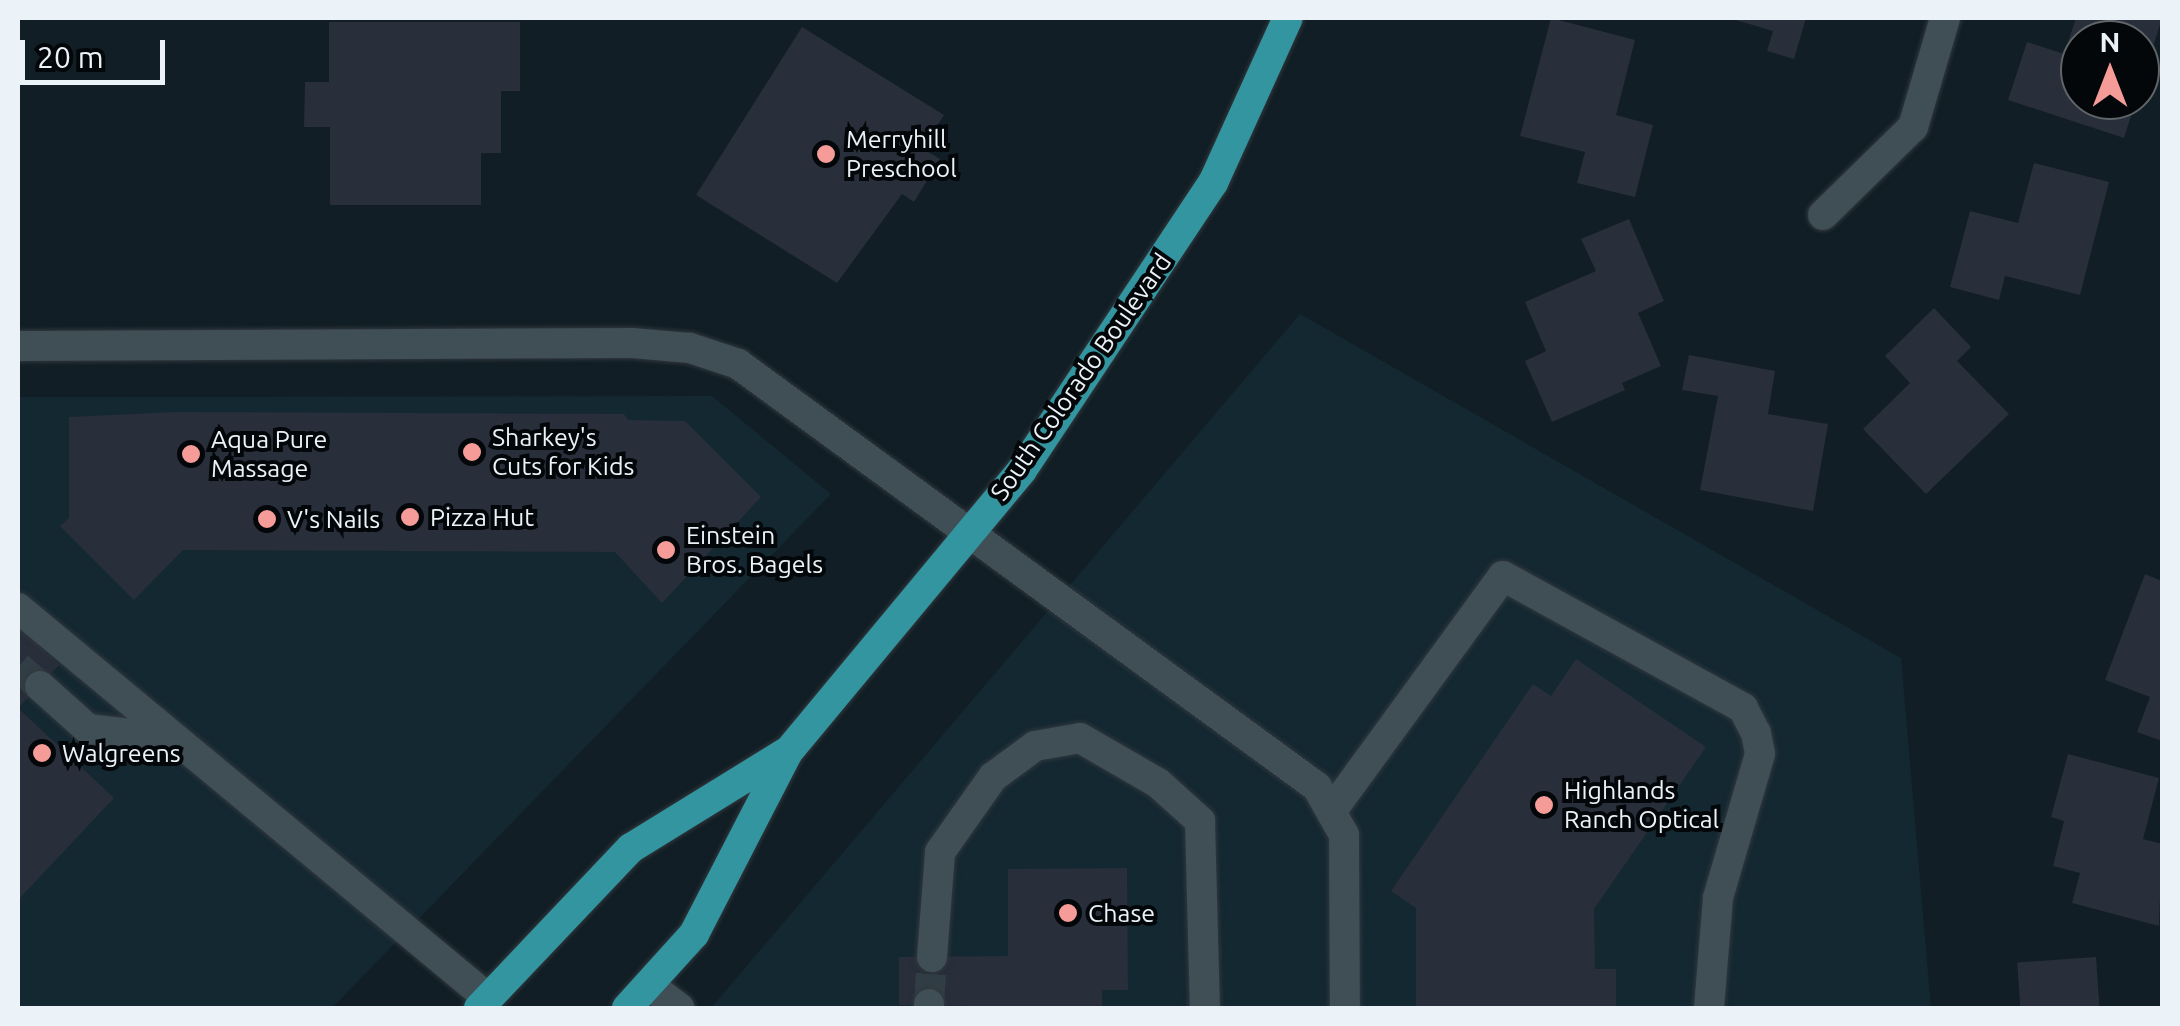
<!DOCTYPE html>
<style>
body{margin:0}
#map{position:relative;width:2180px;height:1026px;overflow:hidden;background:#111e25;font-family:Ubuntu,sans-serif}
div>[style]{position:absolute}
[style*='--x']{left:calc(var(--x)*1px);top:calc(var(--y)*1px);width:calc(var(--w)*1px);rotate:calc(var(--a)*1deg)}
.built>*{inset:0;background:#142832}
.building>*{inset:0;background:#282e3a;transform-origin:0 0}
.minor-tunnel>*{height:30px;margin-top:-15px;transform-origin:0;background:repeating-linear-gradient(90deg,#323e45 0 30px,transparent 0 45px)}
.roads{filter:drop-shadow(0 0 2px #30373d) drop-shadow(0 0 2px #30373d)}
.minor>*{height:30px;margin:-15px;padding:0 15px;transform-origin:15px;border-radius:15px;background:#404e56}
.major>*{height:30px;margin:-15px;padding:0 15px;transform-origin:15px;border-radius:15px;background:#32959f}
.dots>*{width:28px;height:28px;translate:-50% -50%;box-sizing:border-box;border:5px solid #04070a;border-radius:50%}
span{translate:-50% -50%;white-space:nowrap;text-align:center;line-height:1.15;-webkit-text-stroke:8px #04070a;paint-order:stroke}
.poi-label{font-size:25px;color:#ebf3f8}
.left{translate:0 -50%;text-align:left}
.street-label{font-size:25px;color:#ebf3f8}
.frame{position:absolute;inset:0;border:20px solid #ebf3f8;pointer-events:none}
.north{position:absolute;left:2060px;top:20px;width:100px;height:100px;box-sizing:border-box;background:#04070a;border:2px solid #606569;border-radius:50%;rotate:0deg;font-size:28px;font-weight:700;line-height:40px;text-align:center;color:#ebf3f8}
.north::after{content:'';display:block;margin:auto;width:35px;height:45px;background:#f59b98;clip-path:polygon(50% 0,100% 100%,50% 72%,0 100%)}
.scale{position:absolute;left:20px;top:40px;width:145px;height:45px;box-sizing:border-box;border:5px solid #ebf3f8;border-top:0;padding-left:12px;font-size:30px;line-height:35px;white-space:nowrap;color:#ebf3f8;-webkit-text-stroke:8px #04070a;paint-order:stroke}
</style>
<div id="map">
<div class="built">
<div style="clip-path:polygon(1300px 314px,1901px 658px,1931px 1008px,711px 1008px)"></div>
<div style="clip-path:polygon(712px 396px,831px 494px,332px 1008px,18px 1008px,18px 397px)"></div>
</div>
<div class="building">
<div style="clip-path:polygon(1551px 18px,1635px 40px,1616px 115px,1653px 125px,1635px 197px,1577px 183px,1585px 152px,1520px 136px)"></div>
<div style="clip-path:polygon(1729px 18px,1806px 18px,1794px 59px,1767px 51px,1773px 31px)"></div>
<div style="clip-path:polygon(2076px 18px,2162px 18px,2141px 86px,2140px 40px,2080px 40px,2080px 100px,2136px 100px,2124px 138px,2008px 100px,2027px 42px,2064px 54px)"></div>
<div style="clip-path:polygon(329px 22px,520px 22px,520px 91px,501px 91px,501px 153px,481px 153px,481px 205px,330px 205px,330px 127px,304px 127px,305px 82px,329px 82px)"></div>
<div style="clip-path:polygon(802px 27px,944px 115px,923px 149px,940px 159px,914px 202px,902px 194px,837px 283px,696px 195px)"></div>
<div style="clip-path:polygon(2034px 163px,2109px 182px,2080px 295px,2005px 276px,1999px 300px,1950px 287px,1970px 211px,2018px 223px)"></div>
<div style="clip-path:polygon(1629px 219px,1664px 301px,1638px 313px,1661px 366px,1622px 383px,1625px 390px,1552px 422px,1525px 361px,1546px 351px,1525px 302px,1596px 271px,1581px 239px)"></div>
<div style="clip-path:polygon(1934px 308px,1971px 347px,1957px 361px,2009px 414px,1926px 494px,1863px 429px,1910px 383px,1885px 356px)"></div>
<div style="clip-path:polygon(1689px 355px,1775px 371px,1768px 414px,1828px 424px,1813px 511px,1700px 490px,1718px 396px,1682px 390px)"></div>
<div style="clip-path:polygon(175px 412px,624px 414px,628px 420px,685px 421px,761px 497px,662px 603px,615px 552px,183px 550px,134px 600px,60px 526px,69px 518px,69px 417px)"></div>
<div style="clip-path:polygon(2145px 574px,2162px 581px,2162px 741px,2137px 732px,2150px 697px,2105px 680px)"></div>
<div style="clip-path:polygon(18px 625px,59px 665px,18px 708px,114px 798px,18px 900px)"></div>
<div style="clip-path:polygon(1576px 659px,1706px 747px,1594px 909px,1595px 969px,1616px 969px,1616px 1008px,1416px 1008px,1416px 908px,1391px 891px,1533px 684px,1551px 696px)"></div>
<div style="clip-path:polygon(2068px 754px,2159px 778px,2143px 839px,2162px 844px,2159px 926px,2072px 903px,2080px 873px,2053px 866px,2064px 821px,2051px 817px)"></div>
<div style="clip-path:polygon(1127px 868px,1128px 990px,1102px 990px,1102px 1008px,899px 1005px,899px 957px,1008px 956px,1008px 869px)"></div>
<div style="left:2096px;top:957px;width:51px;height:79px;rotate:86deg"></div>
</div>
<div class="minor-tunnel">
<div style="--x:18;--y:667;--w:29;--a:41"></div>
<div style="--x:929;--y:1004;--w:47;--a:-86.3"></div>
</div>
<div class="roads">
<div class="minor">
<div style="--x:1823;--y:215;--w:126;--a:-44.4"></div>
<div style="--x:1913;--y:127;--w:114;--a:-73.6"></div>
<div style="--x:18;--y:346;--w:614;--a:-0.28"></div>
<div style="--x:632;--y:343;--w:58;--a:4.9"></div>
<div style="--x:690;--y:348;--w:51;--a:18.4"></div>
<div style="--x:738;--y:364;--w:717;--a:36.15"></div>
<div style="--x:1317;--y:787;--w:55;--a:60.6"></div>
<div style="--x:1344;--y:835;--w:173;--a:89.7"></div>
<div style="--x:18;--y:608;--w:611;--a:39.69"></div>
<div style="--x:40;--y:686;--w:64;--a:41.9"></div>
<div style="--x:88;--y:729;--w:88;--a:6.6"></div>
<div style="--x:1333;--y:809;--w:288;--a:-53.9"></div>
<div style="--x:1503;--y:576;--w:274;--a:28.8"></div>
<div style="--x:1743;--y:708;--w:28;--a:63"></div>
<div style="--x:1756;--y:733;--w:21;--a:79"></div>
<div style="--x:1760;--y:754;--w:150;--a:106.3"></div>
<div style="--x:1718;--y:898;--w:110;--a:94.7"></div>
<div style="--x:932;--y:957;--w:105;--a:-85.6"></div>
<div style="--x:940;--y:852;--w:92;--a:-54.8"></div>
<div style="--x:993;--y:777;--w:52;--a:-36.4"></div>
<div style="--x:1035;--y:746;--w:46;--a:-10.1"></div>
<div style="--x:1080;--y:738;--w:90;--a:30"></div>
<div style="--x:1158;--y:783;--w:57;--a:42.1"></div>
<div style="--x:1200;--y:821;--w:187;--a:88.5"></div>
<div style="--x:649;--y:985;--w:38;--a:37"></div>
<div style="--x:929;--y:1008;--w:4;--a:-90"></div>
</div>
<div class="major">
<div style="--x:479;--y:1008;--w:221;--a:-46.5"></div>
<div style="--x:631;--y:848;--w:181;--a:-31.7"></div>
<div style="--x:627;--y:1008;--w:100;--a:-47.8"></div>
<div style="--x:694;--y:934;--w:205;--a:-62.7"></div>
<div style="--x:788;--y:752;--w:366;--a:-50.3"></div>
<div style="--x:1022;--y:470;--w:345;--a:-56.4"></div>
<div style="--x:1213;--y:183;--w:181;--a:-65.6"></div>
</div>
</div>
<div class="dots">
<div style="left:826px;top:154px;background:#f59b98"></div>
<div style="left:472px;top:452px;background:#f59b98"></div>
<div style="left:191px;top:454px;background:#f59b98"></div>
<div style="left:410px;top:517px;background:#f59b98"></div>
<div style="left:267px;top:519px;background:#f59b98"></div>
<div style="left:666px;top:550px;background:#f59b98"></div>
<div style="left:42px;top:753px;background:#f59b98"></div>
<div style="left:1544px;top:805px;background:#f59b98"></div>
<div style="left:1068px;top:913px;background:#f59b98"></div>
</div>
<div class="poi-label">
<span class="left" style="left:846px;top:154px">Merryhill<br>Preschool</span>
<span class="left" style="left:492px;top:452px">Sharkey's<br>Cuts for Kids</span>
<span class="left" style="left:211px;top:454px">Aqua Pure<br>Massage</span>
<span class="left" style="left:430px;top:517px">Pizza Hut</span>
<span class="left" style="left:287px;top:519px">V's Nails</span>
<span class="left" style="left:686px;top:550px">Einstein<br>Bros. Bagels</span>
<span class="left" style="left:62px;top:753px">Walgreens</span>
<span class="left" style="left:1564px;top:805px">Highlands<br>Ranch Optical</span>
<span class="left" style="left:1088px;top:913px">Chase</span>
</div>
<div class="street-label">
<span style="left:1081px;top:377px;rotate:-55deg">South Colorado Boulevard</span>
</div>
<div class="frame"></div>
<div class="north">N</div>
<div class="scale">20 m</div>
</div>
